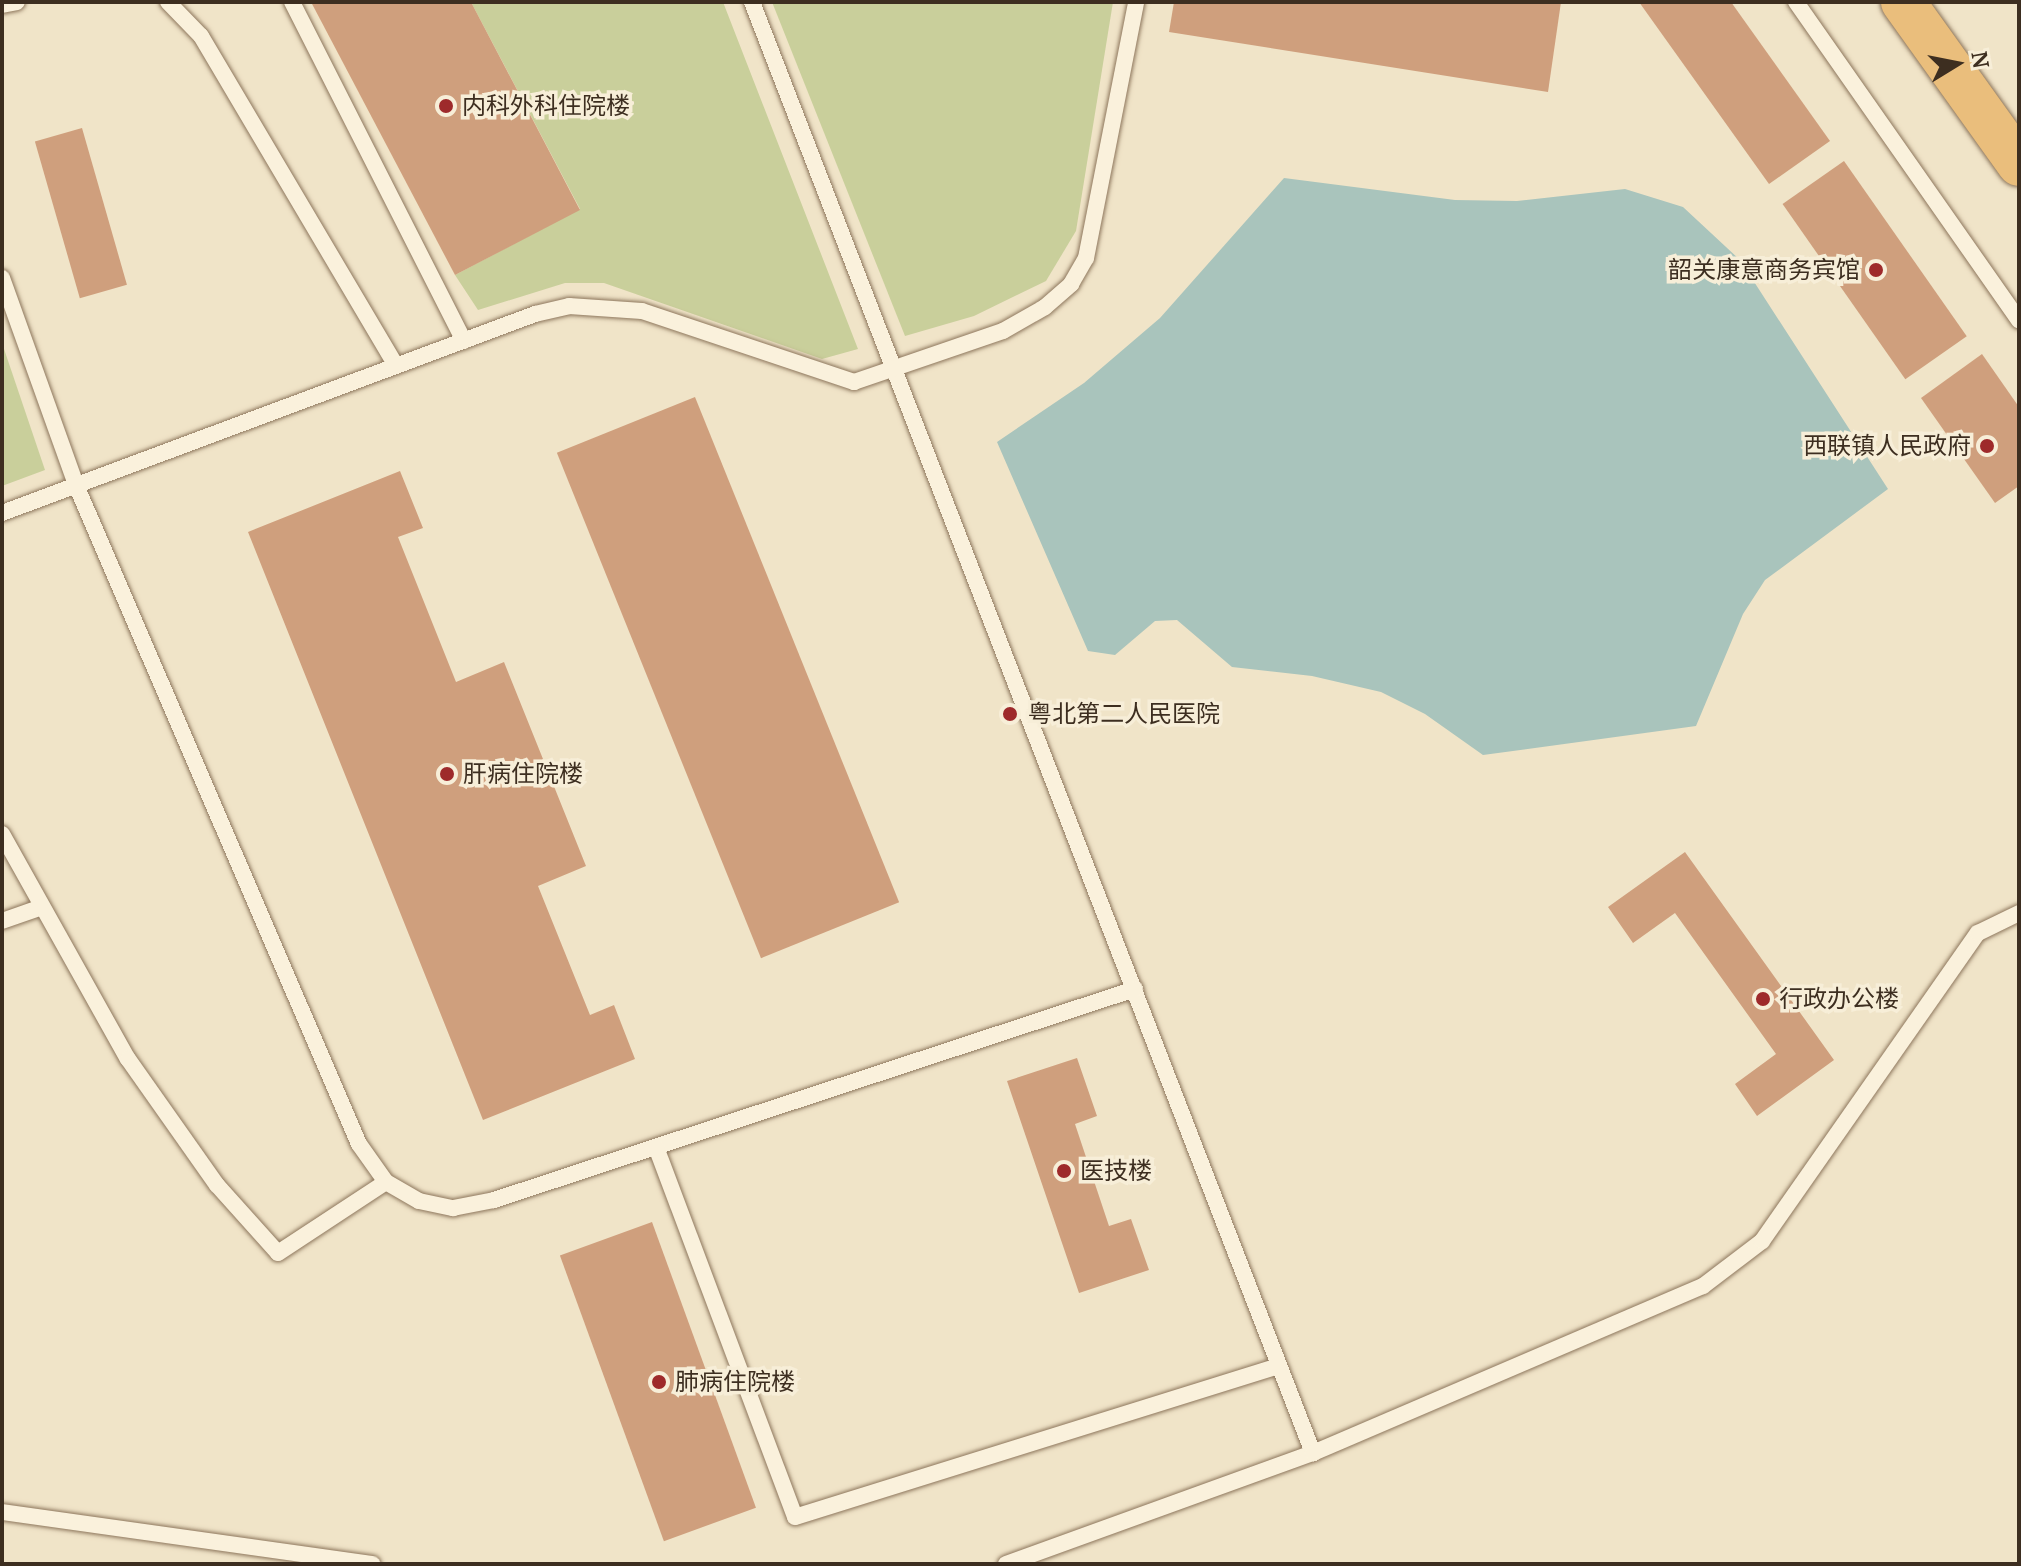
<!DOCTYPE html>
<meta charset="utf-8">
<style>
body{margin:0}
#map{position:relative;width:2021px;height:1566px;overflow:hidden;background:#f0e4c8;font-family:"PT Serif","Noto Sans SC",serif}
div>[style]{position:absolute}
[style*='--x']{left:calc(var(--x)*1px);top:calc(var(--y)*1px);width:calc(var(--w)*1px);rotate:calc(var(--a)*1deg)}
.green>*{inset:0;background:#c9cf9b}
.water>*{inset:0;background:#a9c4bc}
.building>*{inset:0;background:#cf9f7d;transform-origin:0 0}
.roads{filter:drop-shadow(0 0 2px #8d765c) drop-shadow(0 0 2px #8d765c)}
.service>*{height:16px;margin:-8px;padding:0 8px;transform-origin:8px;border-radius:8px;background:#faf1dc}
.trunk>*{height:44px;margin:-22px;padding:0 22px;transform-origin:22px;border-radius:22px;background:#eabe7c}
.dots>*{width:22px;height:22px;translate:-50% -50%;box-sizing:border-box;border:4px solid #f7eed8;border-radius:50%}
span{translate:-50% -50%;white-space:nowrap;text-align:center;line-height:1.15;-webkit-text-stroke:7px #f7eed8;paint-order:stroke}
.poi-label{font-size:24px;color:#3d2e20}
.left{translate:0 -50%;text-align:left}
.right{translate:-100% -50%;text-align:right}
.frame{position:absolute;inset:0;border:4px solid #3d2e20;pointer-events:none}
.north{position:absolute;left:1917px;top:24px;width:80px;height:80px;-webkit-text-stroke:6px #f7eed8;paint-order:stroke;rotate:80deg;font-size:22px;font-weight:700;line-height:32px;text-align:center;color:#3d2e20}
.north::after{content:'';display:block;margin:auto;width:28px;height:36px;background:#3d2e20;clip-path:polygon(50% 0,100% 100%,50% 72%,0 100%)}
</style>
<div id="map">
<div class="green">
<div style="clip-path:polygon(471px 2px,723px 2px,858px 349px,822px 359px,604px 283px,565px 283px,478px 310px,455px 275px,580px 209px)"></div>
<div style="clip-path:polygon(772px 2px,1113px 2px,1076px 231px,1046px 281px,974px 316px,905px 336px)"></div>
<div style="clip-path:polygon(2px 343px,45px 470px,2px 486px)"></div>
</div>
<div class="water">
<div style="clip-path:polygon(1284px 178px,1455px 200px,1517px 201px,1625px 189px,1683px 207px,1740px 260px,1888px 489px,1765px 580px,1743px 614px,1696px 726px,1483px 755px,1425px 714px,1381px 692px,1312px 676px,1232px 667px,1177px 620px,1155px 621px,1115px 655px,1088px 651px,997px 442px,1084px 383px,1160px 318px)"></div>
</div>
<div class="building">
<div style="clip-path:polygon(311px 2px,471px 2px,580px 210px,455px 275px)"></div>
<div style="clip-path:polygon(1174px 2px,1561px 2px,1548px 92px,1169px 32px)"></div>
<div style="clip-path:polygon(1639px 2px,1731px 2px,1830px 141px,1769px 184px)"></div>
<div style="left:82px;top:128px;width:163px;height:49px;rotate:74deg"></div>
<div style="left:1844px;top:161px;width:214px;height:75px;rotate:55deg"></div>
<div style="clip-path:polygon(1982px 354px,2019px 407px,2019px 486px,1995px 503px,1921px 398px)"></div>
<div style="left:695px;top:397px;width:545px;height:149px;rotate:68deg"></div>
<div style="clip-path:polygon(400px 471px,423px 528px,398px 537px,456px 682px,504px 662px,586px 866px,538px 886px,590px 1015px,614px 1005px,635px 1059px,483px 1120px,248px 532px)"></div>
<div style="clip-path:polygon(1685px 852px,1834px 1060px,1757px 1116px,1735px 1084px,1776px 1054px,1675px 913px,1633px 943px,1608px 907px)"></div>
<div style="clip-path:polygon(1077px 1058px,1097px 1116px,1075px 1124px,1109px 1226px,1131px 1219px,1149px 1270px,1079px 1293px,1007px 1081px)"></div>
<div style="left:652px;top:1222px;width:304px;height:98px;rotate:70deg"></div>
</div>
<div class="roads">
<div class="service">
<div style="--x:168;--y:2;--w:47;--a:45.9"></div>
<div style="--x:201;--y:36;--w:383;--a:59.4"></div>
<div style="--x:292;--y:2;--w:380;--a:63.1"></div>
<div style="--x:752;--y:2;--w:1556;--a:68.86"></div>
<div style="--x:1796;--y:2;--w:389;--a:55"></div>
<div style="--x:2;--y:5;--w:15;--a:-11"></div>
<div style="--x:2;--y:278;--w:220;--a:70.3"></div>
<div style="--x:76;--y:485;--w:717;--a:66.76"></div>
<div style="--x:359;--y:1144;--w:47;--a:54.6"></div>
<div style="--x:386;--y:1182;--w:38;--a:30"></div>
<div style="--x:419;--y:1201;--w:35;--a:12"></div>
<div style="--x:453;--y:1208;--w:42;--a:-11"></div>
<div style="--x:494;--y:1200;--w:675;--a:-18.22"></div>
<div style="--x:2;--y:513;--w:569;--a:-20.47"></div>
<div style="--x:535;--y:314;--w:35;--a:-13"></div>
<div style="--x:569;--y:306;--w:73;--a:3.9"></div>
<div style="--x:642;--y:311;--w:224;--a:18.5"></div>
<div style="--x:854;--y:382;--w:157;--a:-18.9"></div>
<div style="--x:1003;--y:331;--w:48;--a:-29.7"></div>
<div style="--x:1045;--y:307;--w:35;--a:-41"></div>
<div style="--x:1071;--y:284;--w:30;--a:-60"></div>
<div style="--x:1086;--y:258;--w:261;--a:-78.9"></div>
<div style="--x:2;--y:834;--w:258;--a:60.8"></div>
<div style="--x:128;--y:1059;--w:154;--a:54.8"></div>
<div style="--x:217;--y:1185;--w:91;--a:48.1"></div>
<div style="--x:278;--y:1253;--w:129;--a:-33.3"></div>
<div style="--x:2;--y:921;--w:42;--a:-19.3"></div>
<div style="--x:656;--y:1147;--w:395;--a:69.4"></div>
<div style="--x:795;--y:1517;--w:507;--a:-17.33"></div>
<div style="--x:2;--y:1512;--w:374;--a:8"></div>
<div style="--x:1006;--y:1564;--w:326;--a:-19.9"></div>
<div style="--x:1313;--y:1453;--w:424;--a:-23.2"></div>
<div style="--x:1703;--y:1286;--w:74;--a:-37.3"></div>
<div style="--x:1762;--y:1241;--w:376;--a:-55"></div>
<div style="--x:1978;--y:933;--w:46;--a:-26"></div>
</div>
<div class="trunk">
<div style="--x:1903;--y:2;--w:199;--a:54.4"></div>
</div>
</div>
<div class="dots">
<div style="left:446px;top:106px;background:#9e2a2b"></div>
<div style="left:1876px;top:270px;background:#9e2a2b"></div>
<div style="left:1987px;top:446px;background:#9e2a2b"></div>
<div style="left:1010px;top:714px;background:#9e2a2b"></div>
<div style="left:447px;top:774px;background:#9e2a2b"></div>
<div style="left:1763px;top:999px;background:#9e2a2b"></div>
<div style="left:1064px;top:1171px;background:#9e2a2b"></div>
<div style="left:659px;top:1382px;background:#9e2a2b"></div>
</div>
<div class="poi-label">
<span class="left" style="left:462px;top:106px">内科外科住院楼</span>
<span class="right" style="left:1860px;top:270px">韶关康意商务宾馆</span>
<span class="right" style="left:1971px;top:446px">西联镇人民政府</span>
<span class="left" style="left:1028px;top:714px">粤北第二人民医院</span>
<span class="left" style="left:463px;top:774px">肝病住院楼</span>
<span class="left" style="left:1779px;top:999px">行政办公楼</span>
<span class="left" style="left:1080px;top:1171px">医技楼</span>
<span class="left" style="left:675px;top:1382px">肺病住院楼</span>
</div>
<div class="frame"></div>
<div class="north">N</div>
</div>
